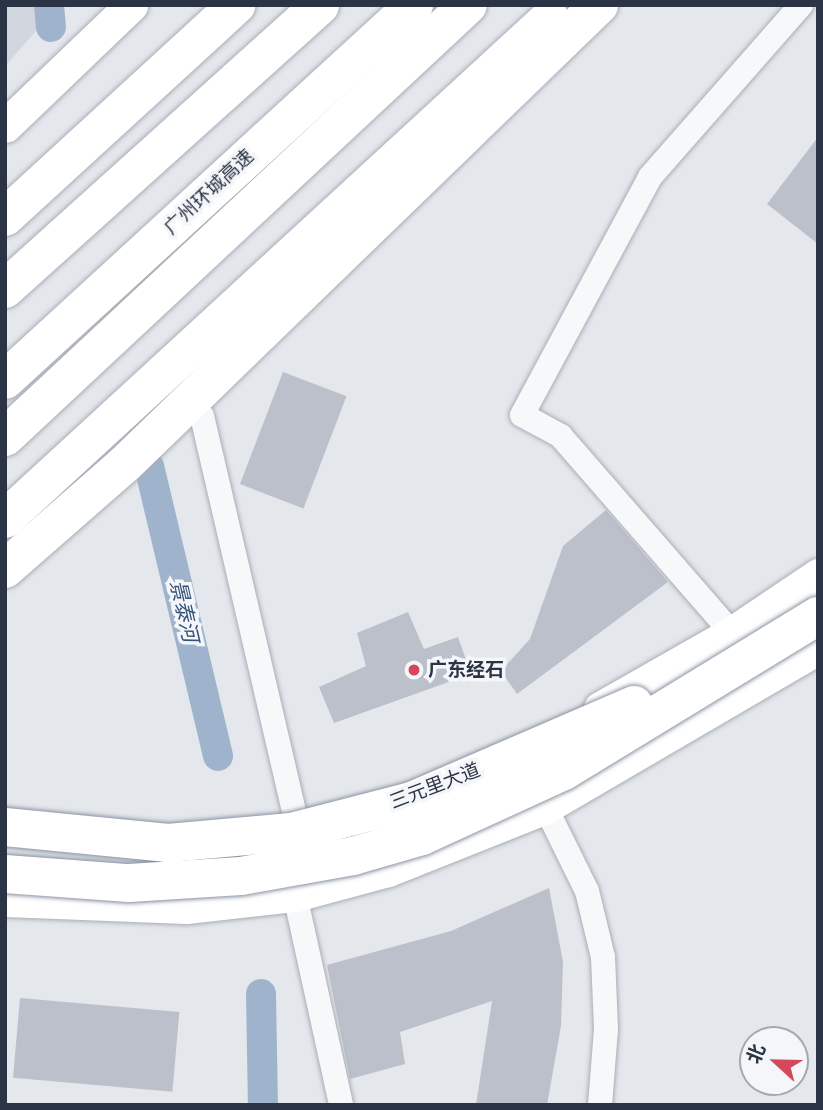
<!DOCTYPE html>
<meta charset="utf-8">
<style>
body{margin:0}
#map{position:relative;width:823px;height:1110px;overflow:hidden;background:#e4e7ec;font-family:Rubik,"Noto Sans SC",sans-serif}
div>[style]{position:absolute}
[style*='--x']{left:calc(var(--x)*1px);top:calc(var(--y)*1px);width:calc(var(--w)*1px);rotate:calc(var(--a)*1deg)}
.built>*{inset:0;background:#d2d6de}
.canal>*{height:30px;margin:-15px;padding:0 15px;transform-origin:15px;border-radius:15px;background:#9fb4cc}
.building>*{inset:0;background:#bbc0ca;transform-origin:0 0}
.roads{filter:drop-shadow(0 0 2px #a9aeb7) drop-shadow(0 0 2px #a9aeb7)}
.minor>*{height:24px;margin:-12px;padding:0 12px;transform-origin:12px;border-radius:12px;background:#f7f8fa}
.secondary>*{height:33px;margin:-16.5px;padding:0 16.5px;transform-origin:16.5px;border-radius:16.5px;background:#fff}
.motorway>*{height:38px;margin:-19px;padding:0 19px;transform-origin:19px;border-radius:19px;background:#fff}
.bridges{filter:drop-shadow(0 0 2px #8b94a3) drop-shadow(0 0 2px #8b94a3)}
.motorway-bridge>*{height:38px;margin:-19px;padding:0 19px;transform-origin:19px;border-radius:19px;background:#fff}
.dots>*{width:19px;height:19px;translate:-50% -50%;box-sizing:border-box;border:4px solid #f4f6f9;border-radius:50%}
span{translate:-50% -50%;white-space:nowrap;text-align:center;line-height:1.15;-webkit-text-stroke:7px #f4f6f9;paint-order:stroke}
.street-label{font-size:19px;color:#2b3445}
.poi-label{font-size:19px;color:#2b3445;font-weight:700}
.left{translate:0 -50%;text-align:left}
.water-label{font-size:21px;color:#34527a;font-style:italic}
.frame{position:absolute;inset:0;border:7px solid #2b3445;pointer-events:none}
.north{position:absolute;left:739px;top:1026px;width:70px;height:70px;box-sizing:border-box;background:#f4f6f9;border:2px solid #a4a8b1;border-radius:50%;rotate:292deg;font-size:19px;font-weight:700;line-height:28px;text-align:center;color:#2b3445}
.north::after{content:'';display:block;margin:auto;width:24px;height:32px;background:#d1495b;clip-path:polygon(50% 0,100% 100%,50% 72%,0 100%)}
</style>
<div id="map">
<div class="built">
<div style="clip-path:polygon(5px 5px,43px 5px,44px 22px,5px 66px)"></div>
</div>
<div class="canal">
<div style="--x:49;--y:5;--w:22;--a:85"></div>
<div style="--x:149;--y:466;--w:298;--a:76.6"></div>
<div style="--x:261;--y:994;--w:111;--a:89"></div>
</div>
<div class="building">
<div style="clip-path:polygon(818px 137px,818px 244px,767px 204px)"></div>
<div style="left:283px;top:372px;width:68px;height:120px;rotate:21deg"></div>
<div style="clip-path:polygon(606px 510px,668px 582px,517px 694px,501px 671px,530px 639px,563px 546px)"></div>
<div style="clip-path:polygon(408px 612px,424px 649px,458px 637px,471px 674px,334px 723px,319px 687px,366px 666px,357px 633px)"></div>
<div style="clip-path:polygon(549px 888px,563px 962px,561px 1026px,547px 1105px,476px 1105px,492px 1001px,400px 1032px,405px 1064px,350px 1079px,327px 965px,451px 931px)"></div>
<div style="left:20px;top:998px;width:160px;height:80px;rotate:5deg"></div>
</div>
<div class="roads">
<div class="minor">
<div style="--x:202;--y:416;--w:428;--a:76.9"></div>
<div style="--x:732;--y:633;--w:261;--a:-131"></div>
<div style="--x:561;--y:436;--w:44;--a:-151.7"></div>
<div style="--x:522;--y:415;--w:270;--a:-61.7"></div>
<div style="--x:650;--y:177;--w:229;--a:-48.7"></div>
<div style="--x:538;--y:792;--w:110;--a:63.7"></div>
<div style="--x:587;--y:891;--w:68;--a:76.4"></div>
<div style="--x:603;--y:957;--w:72;--a:87.6"></div>
<div style="--x:606;--y:1029;--w:76;--a:94.5"></div>
<div style="--x:295;--y:895;--w:215;--a:77.6"></div>
</div>
<div class="secondary">
<div style="--x:5;--y:126;--w:175;--a:-43.8"></div>
<div style="--x:600;--y:708;--w:152;--a:-29.6"></div>
<div style="--x:732;--y:633;--w:104;--a:-34"></div>
<div style="--x:5;--y:900;--w:181;--a:2.2"></div>
<div style="--x:186;--y:907;--w:110;--a:-6.3"></div>
<div style="--x:295;--y:895;--w:96;--a:-15"></div>
<div style="--x:388;--y:870;--w:168;--a:-21.7"></div>
<div style="--x:544;--y:808;--w:317;--a:-30.3"></div>
</div>
<div class="motorway">
<div style="--x:5;--y:217;--w:314;--a:-42.5"></div>
<div style="--x:5;--y:289;--w:424;--a:-42"></div>
<div style="--x:5;--y:380;--w:555;--a:-42.52"></div>
<div style="--x:5;--y:437;--w:633;--a:-43.02"></div>
<div style="--x:5;--y:519;--w:740;--a:-42.59"></div>
<div style="--x:5;--y:569;--w:159;--a:-41.2"></div>
<div style="--x:125;--y:464;--w:660;--a:-44.08"></div>
</div>
</div>
<div class="bridges">
<div class="motorway-bridge">
<div style="--x:5;--y:827;--w:164;--a:5.6"></div>
<div style="--x:168;--y:843;--w:124;--a:-5.1"></div>
<div style="--x:292;--y:832;--w:124;--a:-14.5"></div>
<div style="--x:412;--y:801;--w:242;--a:-23.4"></div>
<div style="--x:5;--y:874;--w:124;--a:4.2"></div>
<div style="--x:129;--y:883;--w:112;--a:-3.6"></div>
<div style="--x:241;--y:876;--w:114;--a:-10.1"></div>
<div style="--x:353;--y:856;--w:72;--a:-16.2"></div>
<div style="--x:422;--y:836;--w:156;--a:-24.6"></div>
<div style="--x:564;--y:771;--w:298;--a:-31.4"></div>
</div>
</div>
<div class="dots">
<div style="left:414px;top:670px;background:#d1495b"></div>
</div>
<div class="street-label">
<span style="left:209px;top:192px;rotate:-43deg">广州环城高速</span>
<span style="left:435px;top:786px;rotate:-21deg">三元里大道</span>
</div>
<div class="poi-label">
<span class="left" style="left:428px;top:670px">广东经石</span>
</div>
<div class="water-label">
<span style="left:184px;top:611px;rotate:77deg">景泰河</span>
</div>
<div class="frame"></div>
<div class="north">北</div>
</div>
